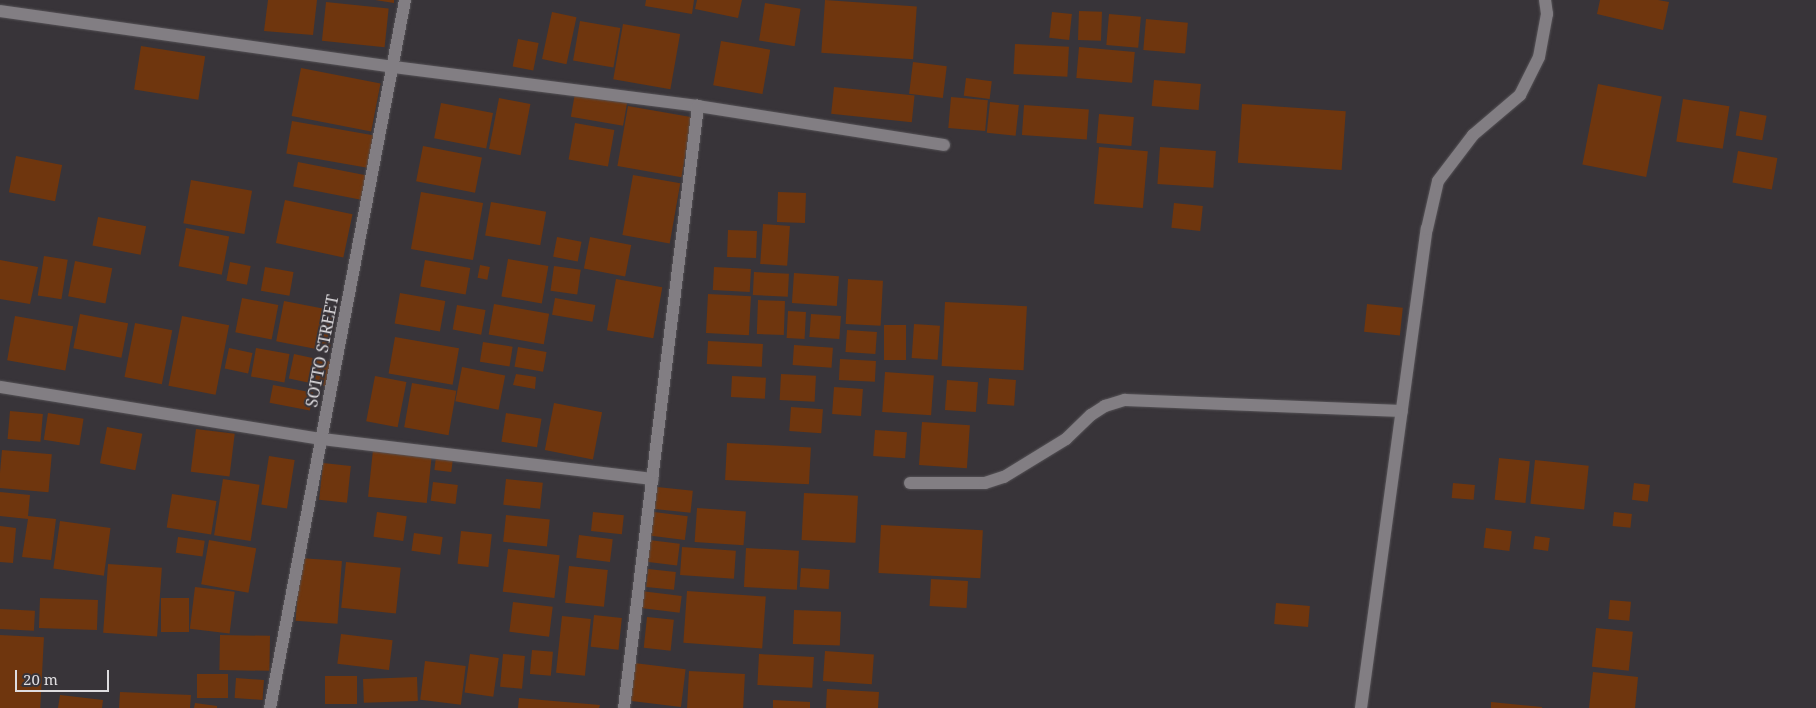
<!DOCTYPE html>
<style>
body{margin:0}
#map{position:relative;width:1816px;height:708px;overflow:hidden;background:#383439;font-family:"Noto Serif",serif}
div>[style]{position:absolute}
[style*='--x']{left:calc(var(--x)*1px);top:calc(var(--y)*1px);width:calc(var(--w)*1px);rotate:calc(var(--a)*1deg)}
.building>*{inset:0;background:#6f360e;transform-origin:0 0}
.roads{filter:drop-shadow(0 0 1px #555256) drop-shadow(0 0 1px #555256)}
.street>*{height:12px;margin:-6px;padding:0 6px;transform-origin:6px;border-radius:6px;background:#827e83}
span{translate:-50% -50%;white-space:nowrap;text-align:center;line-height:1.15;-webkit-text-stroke:4px #383439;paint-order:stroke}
.street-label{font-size:16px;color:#dfdde0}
.scale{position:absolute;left:15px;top:670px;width:94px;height:22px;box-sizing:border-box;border:2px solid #dfdde0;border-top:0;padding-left:6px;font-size:15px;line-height:18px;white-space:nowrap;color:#dfdde0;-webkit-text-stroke:4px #383439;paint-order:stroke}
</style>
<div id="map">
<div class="building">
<div style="clip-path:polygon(268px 0,317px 0,313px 35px,264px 31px)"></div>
<div style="clip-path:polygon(375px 0,394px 0,394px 3px)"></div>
<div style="clip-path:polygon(646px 0,694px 0,692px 14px,645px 6px)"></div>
<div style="clip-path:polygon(697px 0,742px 0,738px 18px,695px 9px)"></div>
<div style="left:825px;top:0;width:92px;height:53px;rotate:4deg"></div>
<div style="clip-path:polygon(1600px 0,1658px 0,1669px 2px,1663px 30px,1597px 14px)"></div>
<div style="left:326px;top:2px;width:63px;height:39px;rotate:6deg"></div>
<div style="left:765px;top:3px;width:36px;height:38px;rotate:9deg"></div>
<div style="left:1079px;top:11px;width:23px;height:29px;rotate:2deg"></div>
<div style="left:552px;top:12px;width:25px;height:48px;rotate:12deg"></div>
<div style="left:1052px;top:12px;width:20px;height:26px;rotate:6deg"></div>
<div style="left:1109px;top:14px;width:32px;height:31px;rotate:5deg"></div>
<div style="left:1146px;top:19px;width:42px;height:31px;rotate:5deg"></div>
<div style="left:580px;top:21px;width:41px;height:40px;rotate:10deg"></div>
<div style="left:623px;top:24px;width:58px;height:56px;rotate:10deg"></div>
<div style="left:518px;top:39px;width:21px;height:28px;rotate:11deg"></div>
<div style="left:721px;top:41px;width:50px;height:45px;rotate:10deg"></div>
<div style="left:1015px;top:44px;width:54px;height:30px;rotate:3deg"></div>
<div style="left:141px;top:46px;width:65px;height:44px;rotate:9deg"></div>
<div style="left:1079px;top:47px;width:56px;height:31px;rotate:5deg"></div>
<div style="left:913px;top:62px;width:34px;height:32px;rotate:7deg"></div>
<div style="left:301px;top:68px;width:81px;height:49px;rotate:11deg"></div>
<div style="left:966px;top:78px;width:26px;height:18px;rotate:7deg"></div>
<div style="left:1154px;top:80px;width:47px;height:26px;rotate:5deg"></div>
<div style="left:1598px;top:84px;width:65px;height:82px;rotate:11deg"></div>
<div style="left:834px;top:87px;width:81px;height:27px;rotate:6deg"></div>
<div style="left:575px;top:93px;width:53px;height:24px;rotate:10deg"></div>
<div style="left:951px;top:97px;width:37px;height:31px;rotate:5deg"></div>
<div style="left:499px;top:98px;width:32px;height:52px;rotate:11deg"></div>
<div style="left:1683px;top:99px;width:47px;height:43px;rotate:9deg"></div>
<div style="left:990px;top:102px;width:29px;height:31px;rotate:6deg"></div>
<div style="left:441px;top:103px;width:53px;height:36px;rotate:11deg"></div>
<div style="left:1242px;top:104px;width:104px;height:59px;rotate:4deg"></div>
<div style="left:1024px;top:105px;width:65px;height:30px;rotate:4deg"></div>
<div style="left:628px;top:106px;width:65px;height:61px;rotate:10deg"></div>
<div style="left:1740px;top:111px;width:27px;height:25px;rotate:10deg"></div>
<div style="left:1099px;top:114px;width:35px;height:29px;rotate:5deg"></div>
<div style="left:292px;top:121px;width:88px;height:33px;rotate:10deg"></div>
<div style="left:575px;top:123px;width:40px;height:37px;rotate:10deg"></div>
<div style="left:423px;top:146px;width:60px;height:36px;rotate:11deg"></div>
<div style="left:1099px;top:147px;width:49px;height:57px;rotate:5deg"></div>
<div style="left:1160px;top:147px;width:56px;height:37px;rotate:4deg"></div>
<div style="left:1738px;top:151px;width:40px;height:32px;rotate:10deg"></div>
<div style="left:16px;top:156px;width:47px;height:37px;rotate:11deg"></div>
<div style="left:298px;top:162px;width:73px;height:25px;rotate:11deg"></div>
<div style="left:633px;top:175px;width:48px;height:61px;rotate:10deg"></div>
<div style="left:191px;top:180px;width:62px;height:44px;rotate:10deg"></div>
<div style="left:421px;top:192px;width:63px;height:58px;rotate:10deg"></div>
<div style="left:778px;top:192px;width:28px;height:30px;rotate:2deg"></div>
<div style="left:285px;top:200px;width:69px;height:44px;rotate:12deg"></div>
<div style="left:491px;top:202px;width:56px;height:34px;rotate:10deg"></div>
<div style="left:1174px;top:203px;width:29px;height:25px;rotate:6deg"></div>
<div style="left:98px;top:217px;width:49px;height:29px;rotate:11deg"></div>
<div style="left:763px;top:224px;width:27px;height:40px;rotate:4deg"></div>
<div style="left:186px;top:228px;width:44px;height:39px;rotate:11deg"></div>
<div style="left:728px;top:230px;width:29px;height:27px;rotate:2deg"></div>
<div style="left:557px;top:237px;width:25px;height:20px;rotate:11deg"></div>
<div style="left:590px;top:237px;width:42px;height:32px;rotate:11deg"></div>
<div style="left:44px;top:256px;width:24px;height:40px;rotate:9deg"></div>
<div style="left:508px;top:259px;width:41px;height:38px;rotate:10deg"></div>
<div style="clip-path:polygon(0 260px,38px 267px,30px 304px,0 299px)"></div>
<div style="left:425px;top:260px;width:46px;height:27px;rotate:10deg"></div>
<div style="left:75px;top:261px;width:38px;height:36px;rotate:11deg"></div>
<div style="left:230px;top:262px;width:21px;height:19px;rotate:11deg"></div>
<div style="left:480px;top:265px;width:10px;height:13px;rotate:11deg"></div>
<div style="left:554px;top:266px;width:27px;height:25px;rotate:8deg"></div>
<div style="left:265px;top:267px;width:29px;height:24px;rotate:10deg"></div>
<div style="left:714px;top:267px;width:37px;height:23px;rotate:3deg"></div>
<div style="left:754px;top:272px;width:35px;height:23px;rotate:3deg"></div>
<div style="left:794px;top:273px;width:45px;height:30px;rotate:4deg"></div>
<div style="left:616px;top:279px;width:47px;height:52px;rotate:10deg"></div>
<div style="left:848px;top:279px;width:35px;height:45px;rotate:3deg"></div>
<div style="left:400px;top:293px;width:46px;height:31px;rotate:10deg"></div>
<div style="left:708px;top:294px;width:43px;height:39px;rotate:3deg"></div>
<div style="left:242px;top:298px;width:37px;height:35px;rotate:11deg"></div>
<div style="left:555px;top:298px;width:41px;height:17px;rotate:10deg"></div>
<div style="left:758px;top:300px;width:27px;height:34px;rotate:2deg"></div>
<div style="left:284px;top:301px;width:54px;height:41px;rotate:11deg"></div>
<div style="left:945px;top:302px;width:82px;height:64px;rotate:3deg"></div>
<div style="left:494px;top:304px;width:56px;height:31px;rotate:10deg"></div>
<div style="left:1367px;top:304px;width:36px;height:28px;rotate:6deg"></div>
<div style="left:457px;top:305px;width:29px;height:25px;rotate:10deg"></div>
<div style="left:788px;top:311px;width:18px;height:27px;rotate:3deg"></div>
<div style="left:80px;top:314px;width:49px;height:35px;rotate:11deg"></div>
<div style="left:811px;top:314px;width:30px;height:23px;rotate:4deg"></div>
<div style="left:15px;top:316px;width:59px;height:45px;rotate:10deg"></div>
<div style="left:182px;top:316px;width:48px;height:71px;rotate:11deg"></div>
<div style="left:135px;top:323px;width:38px;height:55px;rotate:11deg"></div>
<div style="left:914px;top:324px;width:26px;height:34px;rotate:4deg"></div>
<div style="left:884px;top:325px;width:22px;height:35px"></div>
<div style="left:847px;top:330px;width:30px;height:22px;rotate:4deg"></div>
<div style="left:395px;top:337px;width:65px;height:37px;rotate:10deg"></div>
<div style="left:708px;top:341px;width:55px;height:23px;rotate:3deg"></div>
<div style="left:483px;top:342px;width:30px;height:20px;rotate:9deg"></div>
<div style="left:794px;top:345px;width:39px;height:20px;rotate:4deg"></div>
<div style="left:518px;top:347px;width:29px;height:20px;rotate:10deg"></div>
<div style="left:229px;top:348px;width:24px;height:21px;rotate:12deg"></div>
<div style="left:256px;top:348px;width:34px;height:29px;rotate:10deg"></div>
<div style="left:294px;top:354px;width:38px;height:25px;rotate:12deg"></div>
<div style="left:840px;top:359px;width:36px;height:21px;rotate:3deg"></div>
<div style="left:462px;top:367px;width:44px;height:35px;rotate:11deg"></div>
<div style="left:885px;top:372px;width:49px;height:40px;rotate:4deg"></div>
<div style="clip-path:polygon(516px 374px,536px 377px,535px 389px,513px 385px)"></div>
<div style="left:781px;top:374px;width:35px;height:26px;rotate:3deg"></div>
<div style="left:375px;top:376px;width:32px;height:46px;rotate:11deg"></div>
<div style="left:732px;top:376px;width:34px;height:21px;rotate:3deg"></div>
<div style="left:989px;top:378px;width:27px;height:26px;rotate:4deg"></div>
<div style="left:947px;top:380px;width:31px;height:30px;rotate:4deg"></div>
<div style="left:412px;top:383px;width:45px;height:45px;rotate:10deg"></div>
<div style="left:273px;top:385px;width:41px;height:18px;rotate:11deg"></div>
<div style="left:834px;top:387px;width:29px;height:27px;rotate:4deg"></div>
<div style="left:554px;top:403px;width:49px;height:48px;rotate:11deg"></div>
<div style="left:791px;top:407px;width:32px;height:24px;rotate:4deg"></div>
<div style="left:10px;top:411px;width:33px;height:28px;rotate:5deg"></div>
<div style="left:48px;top:413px;width:36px;height:27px;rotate:9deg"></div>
<div style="left:506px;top:413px;width:36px;height:29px;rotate:9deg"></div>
<div style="left:922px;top:422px;width:48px;height:43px;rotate:4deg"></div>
<div style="left:107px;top:427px;width:36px;height:37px;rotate:11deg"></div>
<div style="left:196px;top:429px;width:39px;height:43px;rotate:7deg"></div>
<div style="left:875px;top:430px;width:32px;height:26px;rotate:4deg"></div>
<div style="left:727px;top:443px;width:84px;height:37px;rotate:3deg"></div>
<div style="left:2px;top:450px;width:50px;height:38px;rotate:5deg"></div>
<div style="left:373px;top:450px;width:59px;height:47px;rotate:6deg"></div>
<div style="left:269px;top:456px;width:26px;height:49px;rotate:9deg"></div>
<div style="left:436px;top:457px;width:17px;height:13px;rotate:7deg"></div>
<div style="left:1499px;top:458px;width:31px;height:42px;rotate:6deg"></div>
<div style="left:1535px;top:460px;width:54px;height:44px;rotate:6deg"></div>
<div style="left:323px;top:463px;width:28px;height:37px;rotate:6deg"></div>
<div style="left:223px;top:479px;width:37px;height:57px;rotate:9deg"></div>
<div style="left:506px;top:479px;width:37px;height:26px;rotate:6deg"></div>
<div style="left:433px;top:482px;width:25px;height:19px;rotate:7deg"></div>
<div style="left:1453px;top:483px;width:22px;height:15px;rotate:5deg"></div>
<div style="left:1634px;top:483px;width:16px;height:17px;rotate:7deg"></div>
<div style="left:657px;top:487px;width:36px;height:22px;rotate:6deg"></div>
<div style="clip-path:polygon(0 492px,30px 495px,28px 516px,56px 519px,51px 560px,22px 557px,28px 519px,0 516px)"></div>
<div style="left:804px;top:493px;width:54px;height:47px;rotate:3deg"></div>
<div style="left:172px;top:494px;width:45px;height:34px;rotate:9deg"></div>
<div style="left:697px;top:508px;width:49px;height:34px;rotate:4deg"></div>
<div style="left:377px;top:512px;width:30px;height:25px;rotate:8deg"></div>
<div style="left:593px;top:512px;width:31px;height:19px;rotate:6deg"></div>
<div style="left:654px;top:512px;width:34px;height:24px;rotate:7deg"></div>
<div style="left:1614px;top:512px;width:18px;height:14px;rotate:6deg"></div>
<div style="left:506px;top:515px;width:44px;height:27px;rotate:6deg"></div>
<div style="left:60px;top:521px;width:51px;height:48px;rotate:8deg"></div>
<div style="left:881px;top:525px;width:102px;height:48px;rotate:3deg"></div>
<div style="clip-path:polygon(0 526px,16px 528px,13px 563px,0 562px)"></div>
<div style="left:1486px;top:528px;width:26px;height:20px;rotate:7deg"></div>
<div style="left:461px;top:531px;width:31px;height:33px;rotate:6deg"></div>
<div style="left:414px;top:533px;width:29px;height:18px;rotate:8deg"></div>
<div style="left:579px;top:535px;width:34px;height:23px;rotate:7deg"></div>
<div style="left:1535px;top:536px;width:15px;height:13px;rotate:8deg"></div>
<div style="left:178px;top:537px;width:27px;height:16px;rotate:8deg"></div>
<div style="left:209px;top:540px;width:48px;height:45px;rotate:10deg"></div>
<div style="left:649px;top:540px;width:31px;height:22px;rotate:7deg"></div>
<div style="left:682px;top:547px;width:54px;height:28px;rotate:4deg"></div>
<div style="left:746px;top:548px;width:53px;height:39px;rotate:3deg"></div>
<div style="left:508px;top:549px;width:52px;height:43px;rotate:7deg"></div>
<div style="left:300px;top:558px;width:42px;height:63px;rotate:4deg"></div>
<div style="left:346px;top:562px;width:55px;height:46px;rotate:6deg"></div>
<div style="left:108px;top:564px;width:54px;height:69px;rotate:4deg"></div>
<div style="left:569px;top:566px;width:39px;height:37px;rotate:6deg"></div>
<div style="left:801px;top:568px;width:29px;height:19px;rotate:4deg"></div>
<div style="left:648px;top:569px;width:28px;height:18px;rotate:6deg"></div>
<div style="left:931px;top:579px;width:37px;height:27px;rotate:3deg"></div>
<div style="left:195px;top:587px;width:40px;height:42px;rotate:7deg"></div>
<div style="left:641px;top:591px;width:41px;height:17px;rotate:7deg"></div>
<div style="left:687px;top:591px;width:79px;height:52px;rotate:4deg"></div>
<div style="left:40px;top:598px;width:58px;height:30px;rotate:2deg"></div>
<div style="left:161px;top:598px;width:28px;height:34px"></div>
<div style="left:1610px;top:600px;width:21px;height:19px;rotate:5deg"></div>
<div style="left:513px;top:602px;width:40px;height:30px;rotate:7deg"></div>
<div style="left:1276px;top:603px;width:34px;height:21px;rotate:5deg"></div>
<div style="left:0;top:609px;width:35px;height:20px;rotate:3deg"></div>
<div style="left:794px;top:610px;width:47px;height:34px;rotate:2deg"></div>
<div style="left:594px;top:615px;width:28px;height:32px;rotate:6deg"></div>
<div style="left:562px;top:616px;width:29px;height:57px;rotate:6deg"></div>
<div style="left:647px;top:617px;width:27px;height:31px;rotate:6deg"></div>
<div style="left:1596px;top:628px;width:37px;height:39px;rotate:6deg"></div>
<div style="left:341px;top:634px;width:52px;height:30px;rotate:7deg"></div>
<div style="left:0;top:635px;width:44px;height:73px;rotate:3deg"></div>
<div style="left:220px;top:635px;width:50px;height:35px;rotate:1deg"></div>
<div style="left:532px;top:650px;width:21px;height:24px;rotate:5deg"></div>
<div style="left:825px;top:651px;width:49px;height:30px;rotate:4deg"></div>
<div style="left:470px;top:654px;width:29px;height:39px;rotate:8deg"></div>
<div style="left:503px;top:654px;width:22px;height:33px;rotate:5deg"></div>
<div style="left:759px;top:654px;width:55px;height:31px;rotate:3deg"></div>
<div style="left:425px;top:661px;width:41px;height:39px;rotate:7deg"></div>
<div style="left:634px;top:663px;width:52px;height:38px;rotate:7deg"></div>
<div style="left:689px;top:671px;width:56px;height:37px;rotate:3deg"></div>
<div style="clip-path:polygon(1593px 672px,1638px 677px,1635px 708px,1589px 708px)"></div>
<div style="left:197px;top:674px;width:31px;height:24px"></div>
<div style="left:325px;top:676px;width:32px;height:28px"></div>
<div style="left:417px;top:677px;width:24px;height:54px;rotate:88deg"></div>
<div style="left:236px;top:678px;width:28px;height:20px;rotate:4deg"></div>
<div style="clip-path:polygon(827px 689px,879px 692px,878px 708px,826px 708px)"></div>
<div style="clip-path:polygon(120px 692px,191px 695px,190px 708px,119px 708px)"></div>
<div style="clip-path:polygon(60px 695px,103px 700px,102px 708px,58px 708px)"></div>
<div style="clip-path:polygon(519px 698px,600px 705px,599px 708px,518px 708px)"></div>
<div style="clip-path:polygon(773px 700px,810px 702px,810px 708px,773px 708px)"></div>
<div style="clip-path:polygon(1491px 702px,1542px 707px,1542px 708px,1491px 708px)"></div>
<div style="clip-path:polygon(195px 703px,217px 706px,217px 708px,194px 708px)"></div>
</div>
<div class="roads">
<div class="street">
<div style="--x:0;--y:11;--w:398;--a:8.1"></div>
<div style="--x:394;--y:67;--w:306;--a:7.3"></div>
<div style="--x:698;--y:106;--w:249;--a:9"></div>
<div style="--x:0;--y:387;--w:326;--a:9.2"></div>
<div style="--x:322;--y:439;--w:333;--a:6.9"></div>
<div style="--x:910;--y:483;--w:75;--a:0"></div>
<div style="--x:985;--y:483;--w:20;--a:-18"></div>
<div style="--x:1004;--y:477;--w:73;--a:-31.5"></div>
<div style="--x:1066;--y:439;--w:35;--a:-44"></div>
<div style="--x:1091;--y:415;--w:17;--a:-33"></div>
<div style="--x:1105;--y:406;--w:21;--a:-17"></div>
<div style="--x:1125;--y:400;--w:277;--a:2.3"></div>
<div style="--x:270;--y:708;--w:721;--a:-79.2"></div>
<div style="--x:624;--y:708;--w:607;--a:-82.99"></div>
<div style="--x:1361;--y:708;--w:484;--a:-82.2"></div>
<div style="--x:1427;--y:229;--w:49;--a:-77.1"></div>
<div style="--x:1438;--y:181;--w:58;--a:-52.7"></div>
<div style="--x:1473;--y:135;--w:62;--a:-40.4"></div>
<div style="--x:1520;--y:95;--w:42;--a:-63.4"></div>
<div style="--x:1539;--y:57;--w:44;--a:-79.5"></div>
<div style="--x:1547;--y:14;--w:14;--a:-98"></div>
</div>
</div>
<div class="street-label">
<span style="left:322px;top:351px;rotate:-79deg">SOTTO STREET</span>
</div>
<div class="scale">20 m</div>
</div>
